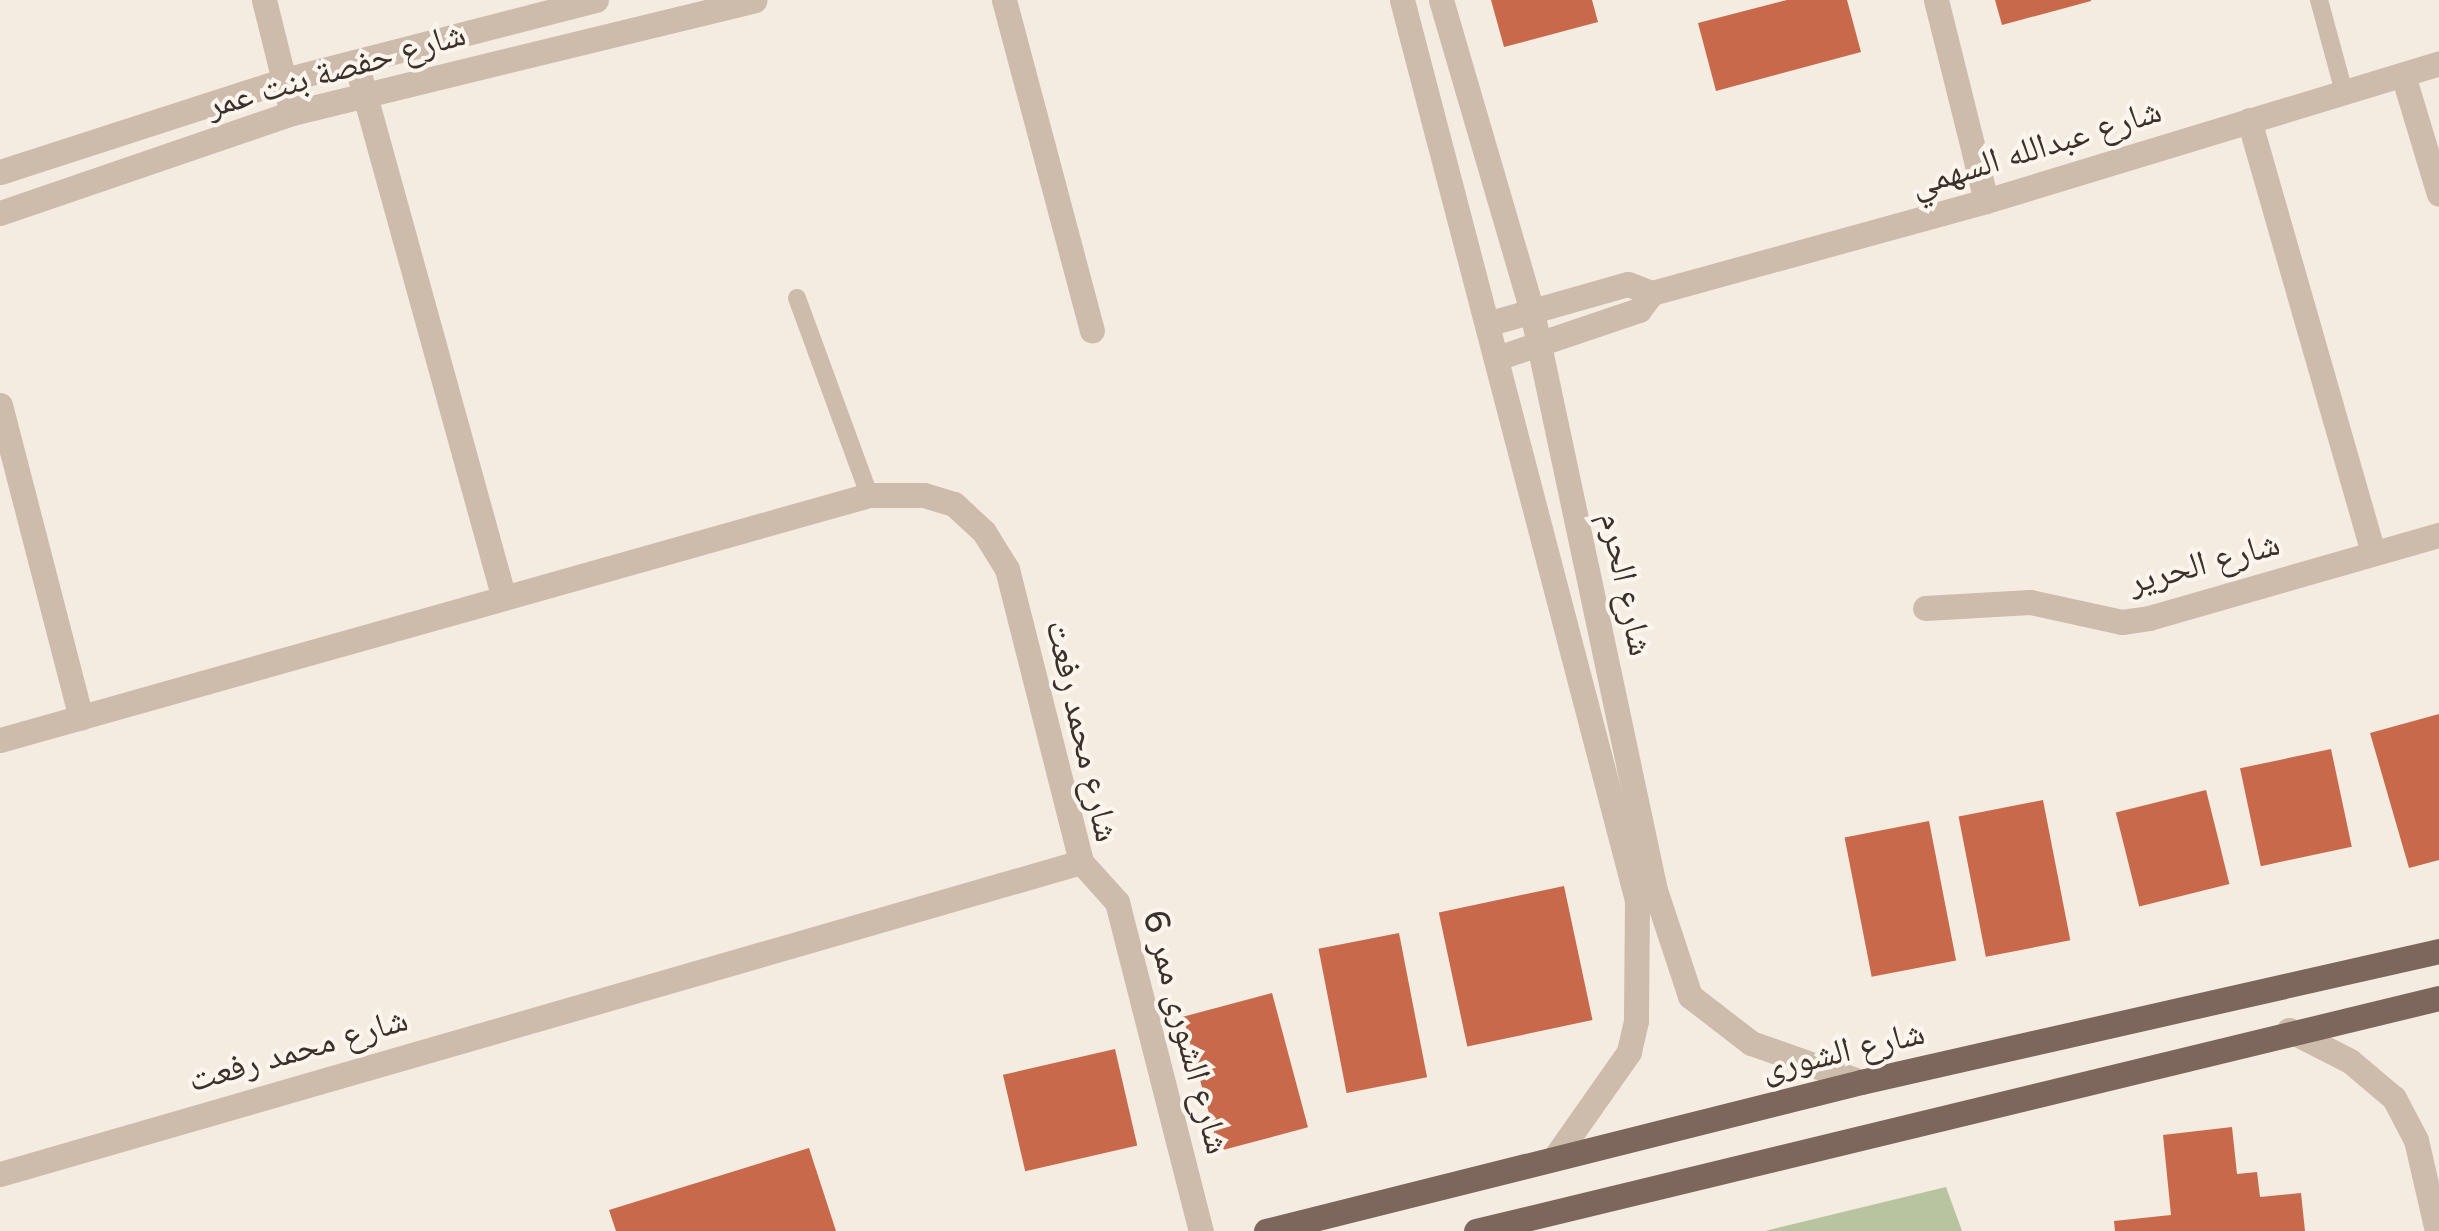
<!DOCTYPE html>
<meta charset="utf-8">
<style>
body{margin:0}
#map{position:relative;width:2439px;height:1231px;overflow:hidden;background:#f4ebe1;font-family:"Varela Round","Noto Naskh Arabic",sans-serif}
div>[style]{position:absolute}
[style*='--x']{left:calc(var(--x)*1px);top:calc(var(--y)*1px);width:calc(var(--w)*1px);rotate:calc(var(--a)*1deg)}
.green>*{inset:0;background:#b8c4a0}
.building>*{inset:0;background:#c8694b;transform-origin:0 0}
.service>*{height:18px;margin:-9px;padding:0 9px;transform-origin:9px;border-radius:9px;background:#cdbbac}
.minor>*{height:25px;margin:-12.5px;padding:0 12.5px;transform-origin:12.5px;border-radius:12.5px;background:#cdbbac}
.tertiary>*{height:25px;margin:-12.5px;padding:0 12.5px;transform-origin:12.5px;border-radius:12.5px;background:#cdbbac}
.primary>*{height:25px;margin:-12.5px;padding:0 12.5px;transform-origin:12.5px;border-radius:12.5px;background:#7d675c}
span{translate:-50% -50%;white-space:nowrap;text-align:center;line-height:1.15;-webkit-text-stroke:8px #fbf5ee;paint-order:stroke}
.street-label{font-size:35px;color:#3b302b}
</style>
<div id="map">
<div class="green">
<div style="clip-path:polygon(1946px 1187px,1962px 1231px,1765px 1231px)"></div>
</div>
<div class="building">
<div style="clip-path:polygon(1491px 0,1592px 0,1598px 22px,1504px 47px)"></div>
<div style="clip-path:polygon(1787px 0,1847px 0,1861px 52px,1716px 91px,1698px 23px)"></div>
<div style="clip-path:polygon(1995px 0,2091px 0,2091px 1px,2002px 25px)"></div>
<div style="clip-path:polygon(2439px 714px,2439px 860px,2409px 868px,2370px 733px)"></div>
<div style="left:2331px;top:749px;width:100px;height:93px;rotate:78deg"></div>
<div style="left:2206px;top:790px;width:97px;height:93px;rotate:76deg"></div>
<div style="left:2043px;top:800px;width:143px;height:86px;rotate:79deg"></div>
<div style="left:1929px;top:821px;width:142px;height:86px;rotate:79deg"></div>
<div style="left:1564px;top:886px;width:137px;height:128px;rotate:78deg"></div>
<div style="left:1399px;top:933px;width:147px;height:82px;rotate:79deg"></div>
<div style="left:1272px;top:993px;width:139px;height:92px;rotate:75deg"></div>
<div style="left:1115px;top:1049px;width:99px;height:115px;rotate:77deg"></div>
<div style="clip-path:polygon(2232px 1127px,2237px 1174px,2257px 1172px,2260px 1197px,2301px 1193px,2305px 1231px,2115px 1231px,2114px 1221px,2171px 1215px,2163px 1135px)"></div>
<div style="clip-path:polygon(809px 1148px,836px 1231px,616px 1231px,609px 1210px)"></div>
</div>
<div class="service">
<div style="--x:2319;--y:0;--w:95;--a:74.8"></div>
<div style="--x:797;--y:298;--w:210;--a:69.9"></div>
</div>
<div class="minor">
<div style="--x:264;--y:0;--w:116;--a:76.1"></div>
<div style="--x:1004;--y:0;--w:342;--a:75.1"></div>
<div style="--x:1936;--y:0;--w:207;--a:76"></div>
<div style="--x:356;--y:63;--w:552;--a:74.55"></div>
<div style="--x:2403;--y:75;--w:124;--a:73.2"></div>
<div style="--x:2249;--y:120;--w:450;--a:74"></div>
<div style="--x:1490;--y:323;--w:143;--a:-15.8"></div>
<div style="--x:1628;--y:284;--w:26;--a:21"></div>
<div style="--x:1652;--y:293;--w:346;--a:-15.4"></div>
<div style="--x:1986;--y:201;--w:474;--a:-16.9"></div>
<div style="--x:1500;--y:357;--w:147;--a:-18.7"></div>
<div style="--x:1639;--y:310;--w:21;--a:-53"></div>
<div style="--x:0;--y:405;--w:323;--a:75.5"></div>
<div style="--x:1925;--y:608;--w:105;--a:-3.3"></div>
<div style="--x:2030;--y:602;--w:94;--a:12.3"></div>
<div style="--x:2122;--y:622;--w:27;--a:-8"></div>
<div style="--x:2149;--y:618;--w:302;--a:-16"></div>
<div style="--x:0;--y:740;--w:903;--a:-15.74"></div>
<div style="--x:869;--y:495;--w:55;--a:0"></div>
<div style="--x:924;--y:495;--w:31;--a:17"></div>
<div style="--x:954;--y:504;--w:41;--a:43"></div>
<div style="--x:984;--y:532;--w:44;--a:58.1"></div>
<div style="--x:1007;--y:569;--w:302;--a:75.8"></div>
<div style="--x:1081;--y:862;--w:54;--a:48"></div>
<div style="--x:1117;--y:902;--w:340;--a:75.7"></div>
<div style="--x:2289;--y:1030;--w:68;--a:26.9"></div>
<div style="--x:2350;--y:1061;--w:57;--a:40.1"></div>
<div style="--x:2394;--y:1098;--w:47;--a:62.4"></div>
<div style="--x:2416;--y:1140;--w:93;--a:77"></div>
<div style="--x:0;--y:1174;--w:1125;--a:-16.1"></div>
</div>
<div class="tertiary">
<div style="--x:1402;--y:0;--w:930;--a:75.37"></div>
<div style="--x:1637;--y:900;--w:121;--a:90.5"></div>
<div style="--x:1636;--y:1021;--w:32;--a:103"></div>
<div style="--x:1629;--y:1052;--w:127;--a:125.1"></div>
<div style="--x:1441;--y:0;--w:325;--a:73.7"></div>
<div style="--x:1532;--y:312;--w:591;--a:77.99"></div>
<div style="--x:1655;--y:890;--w:112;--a:71.7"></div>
<div style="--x:1690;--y:996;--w:77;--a:37.6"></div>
<div style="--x:1751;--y:1043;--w:117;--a:19.5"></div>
<div style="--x:0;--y:172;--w:299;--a:-17.9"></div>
<div style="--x:284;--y:80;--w:322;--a:-14.4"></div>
<div style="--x:0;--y:213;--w:309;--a:-18.9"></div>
<div style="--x:292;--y:113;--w:476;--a:-13.7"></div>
</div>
<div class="primary">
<div style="--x:1266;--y:1231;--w:613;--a:-14.06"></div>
<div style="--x:1861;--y:1082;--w:593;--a:-12.77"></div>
<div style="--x:1476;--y:1231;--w:991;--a:-13.6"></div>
</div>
<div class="street-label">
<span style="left:336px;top:70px;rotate:-16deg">شارع حفصة بنت عمر</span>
<span style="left:2036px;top:148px;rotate:-17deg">شارع عبدالله السهمي</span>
<span style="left:2204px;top:563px;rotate:-15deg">شارع الحرير</span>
<span style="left:1626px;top:584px;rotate:78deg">شارع الحرم</span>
<span style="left:1082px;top:731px;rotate:77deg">شارع محمد رفعت</span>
<span style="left:1186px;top:1032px;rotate:75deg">شارع الشورى ممر 6</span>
<span style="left:298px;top:1050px;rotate:-16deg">شارع محمد رفعت</span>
<span style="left:1843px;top:1051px;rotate:-13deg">شارع الشورى</span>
</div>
</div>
